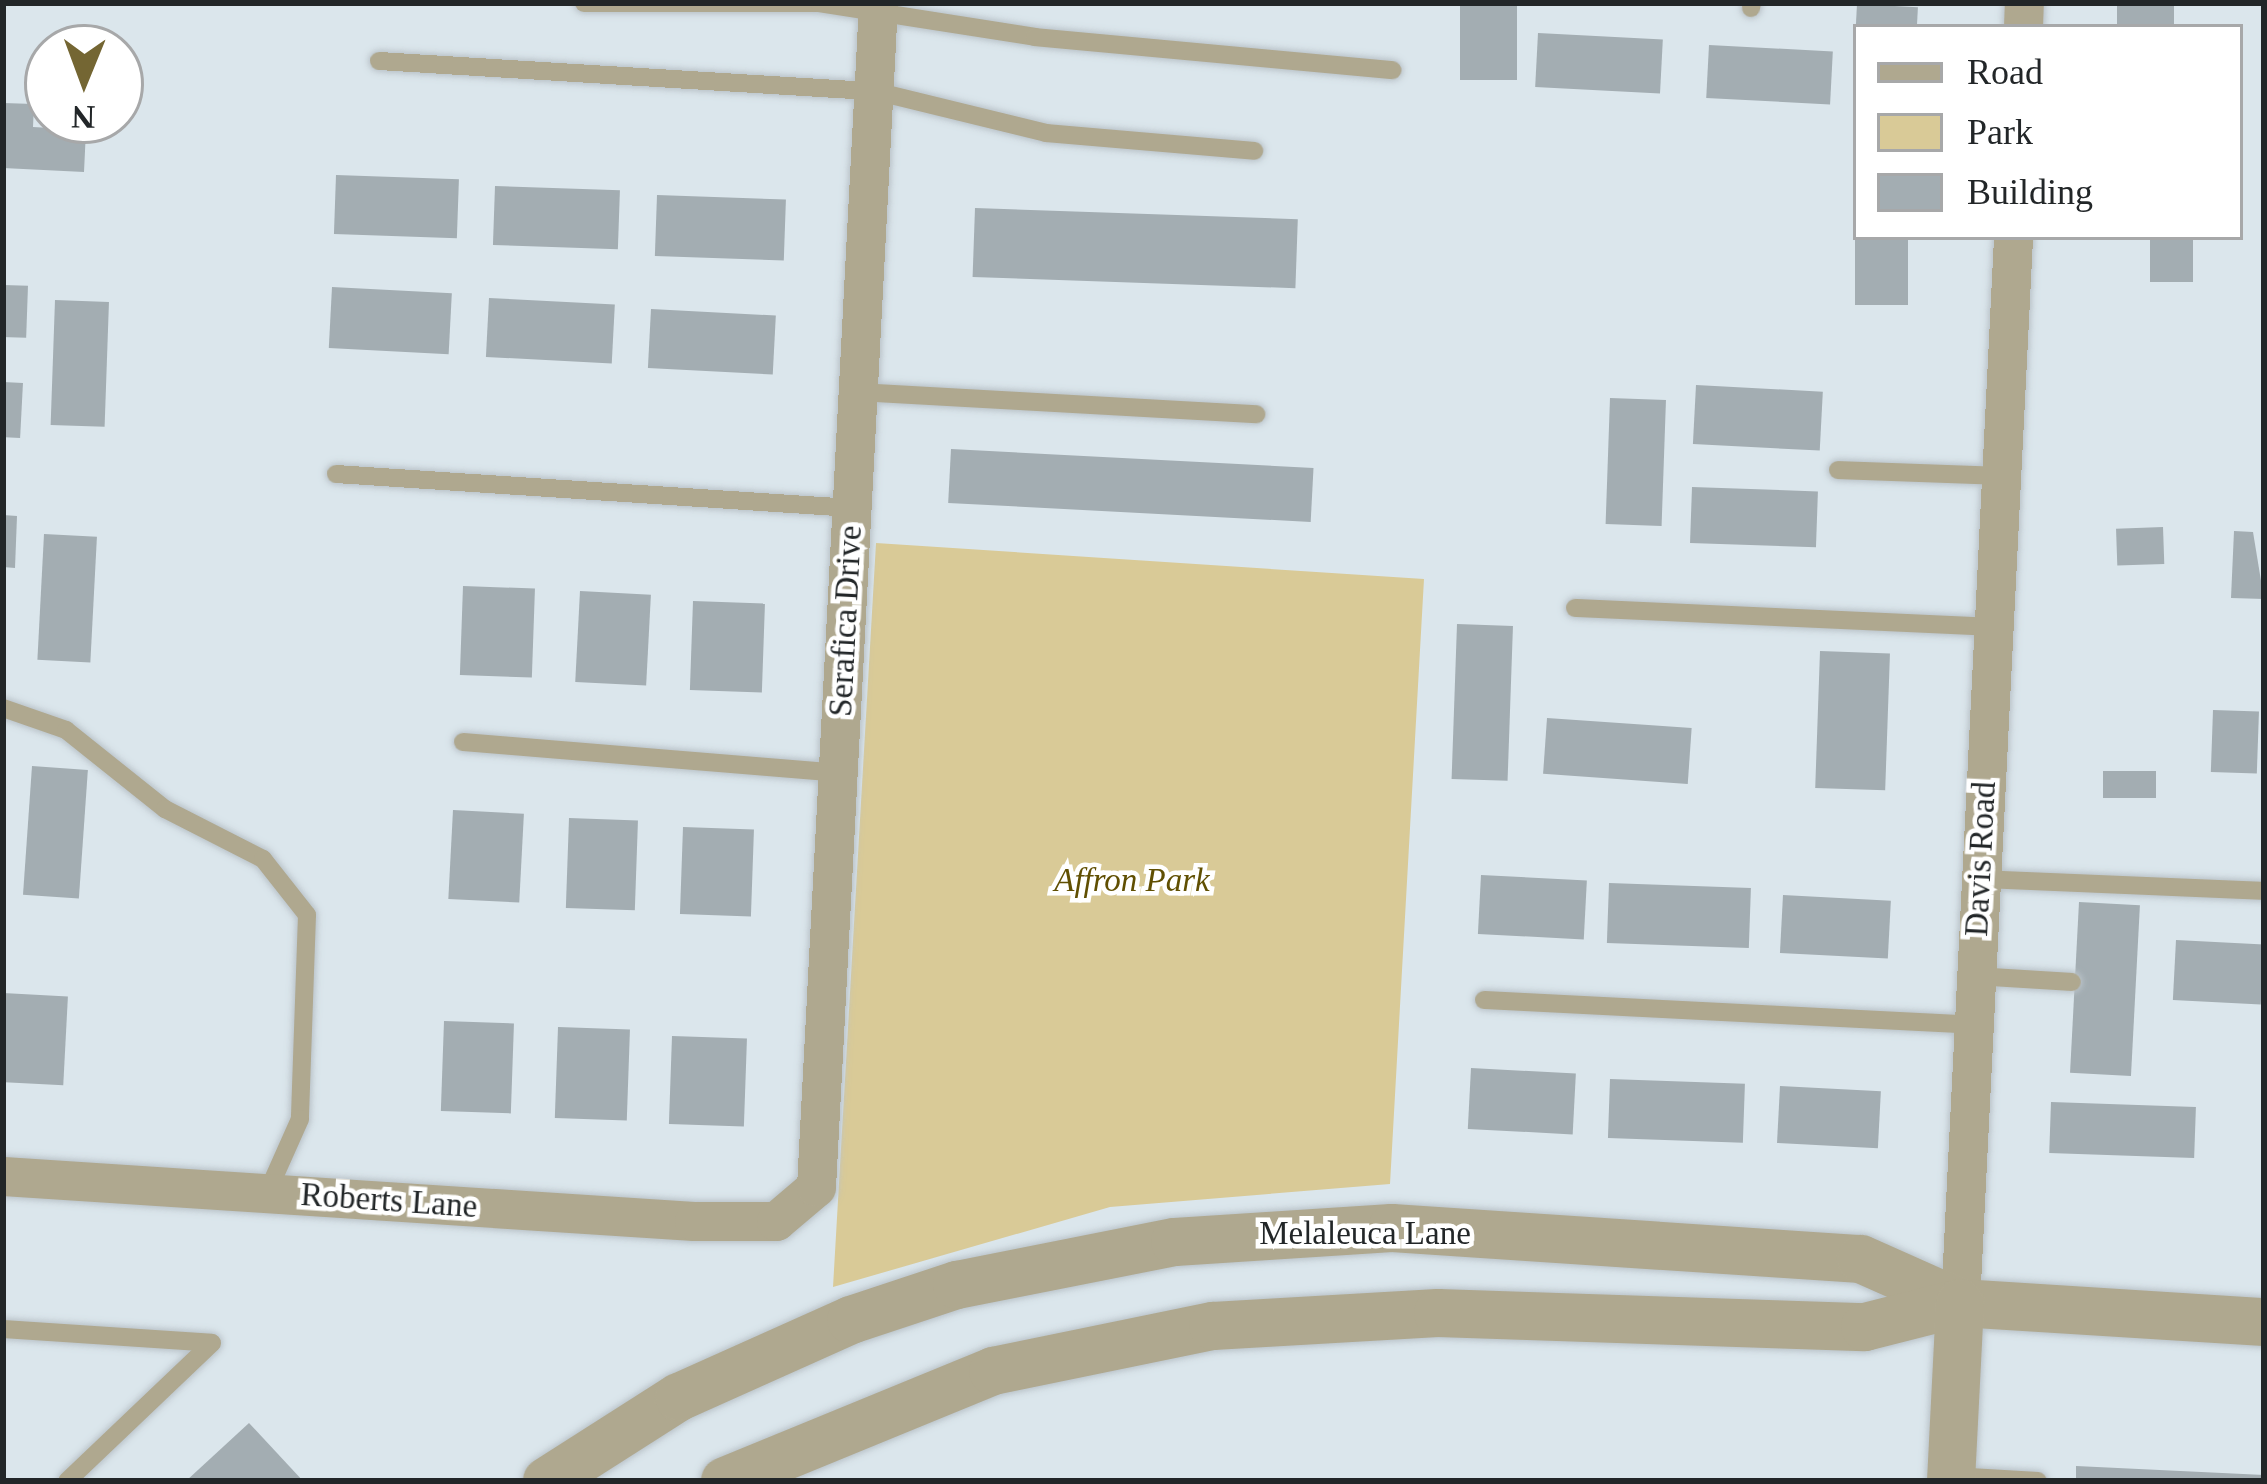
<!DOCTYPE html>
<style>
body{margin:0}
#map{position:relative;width:2267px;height:1484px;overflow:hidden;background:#dbe6ec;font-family:Georgia,serif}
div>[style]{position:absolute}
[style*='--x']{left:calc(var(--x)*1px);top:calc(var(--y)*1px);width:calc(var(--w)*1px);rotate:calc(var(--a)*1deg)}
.green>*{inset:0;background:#d9ca97}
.building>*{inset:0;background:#a3adb2;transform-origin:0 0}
.roads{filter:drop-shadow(0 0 3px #bac3c9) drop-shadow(0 0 3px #bac3c9)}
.service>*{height:18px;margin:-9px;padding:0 9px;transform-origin:9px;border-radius:9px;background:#afa88f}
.minor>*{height:39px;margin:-19.5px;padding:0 19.5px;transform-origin:19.5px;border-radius:19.5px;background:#afa88f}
.tertiary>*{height:48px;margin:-24px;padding:0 24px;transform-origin:24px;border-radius:24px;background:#afa88f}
span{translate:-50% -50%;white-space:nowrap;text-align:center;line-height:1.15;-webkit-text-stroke:9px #fff;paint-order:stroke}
.street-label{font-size:33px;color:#222628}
.park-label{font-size:33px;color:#604f02;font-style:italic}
.frame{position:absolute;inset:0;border:6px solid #222628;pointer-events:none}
.legend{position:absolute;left:1853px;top:24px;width:390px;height:216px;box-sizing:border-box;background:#fff;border:3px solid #a7a8a9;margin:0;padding:15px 21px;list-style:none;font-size:36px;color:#222628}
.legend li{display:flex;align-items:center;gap:24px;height:60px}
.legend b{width:60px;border:3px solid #a7a8a9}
.north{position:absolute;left:24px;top:24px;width:120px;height:120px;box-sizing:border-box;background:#fff;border:3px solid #a7a8a9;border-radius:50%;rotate:181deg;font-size:33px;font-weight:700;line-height:48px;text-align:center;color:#222628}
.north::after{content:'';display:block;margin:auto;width:42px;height:54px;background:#746633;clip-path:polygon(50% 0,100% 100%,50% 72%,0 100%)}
</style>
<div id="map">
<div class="green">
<div style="clip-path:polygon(876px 543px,1424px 579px,1390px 1184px,1110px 1207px,833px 1287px)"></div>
</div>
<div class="building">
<div style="left:1460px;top:3px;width:57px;height:77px"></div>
<div style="left:2117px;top:3px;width:57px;height:24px"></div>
<div style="left:1857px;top:4px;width:61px;height:23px;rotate:3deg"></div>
<div style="left:1538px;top:33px;width:125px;height:54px;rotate:3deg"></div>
<div style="left:1709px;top:45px;width:124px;height:53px;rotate:3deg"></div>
<div style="clip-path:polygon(3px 103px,34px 104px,33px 127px,86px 130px,84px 172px,3px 168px)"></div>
<div style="left:336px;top:175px;width:123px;height:59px;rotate:2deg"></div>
<div style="left:495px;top:186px;width:125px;height:59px;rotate:2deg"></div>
<div style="left:657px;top:195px;width:129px;height:61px;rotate:2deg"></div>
<div style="left:975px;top:208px;width:323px;height:69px;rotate:2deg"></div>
<div style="left:1855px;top:237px;width:53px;height:68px"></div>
<div style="left:2150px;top:240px;width:43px;height:42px"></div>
<div style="left:3px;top:285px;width:25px;height:52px;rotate:2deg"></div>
<div style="left:332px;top:287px;width:120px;height:61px;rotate:3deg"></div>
<div style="left:489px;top:298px;width:126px;height:59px;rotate:3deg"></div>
<div style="left:55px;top:300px;width:54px;height:125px;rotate:2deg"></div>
<div style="left:651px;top:309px;width:125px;height:59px;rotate:3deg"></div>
<div style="left:3px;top:382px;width:20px;height:55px;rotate:3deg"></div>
<div style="left:1696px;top:385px;width:127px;height:59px;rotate:3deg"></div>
<div style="left:1610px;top:398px;width:56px;height:126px;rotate:2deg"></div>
<div style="left:951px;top:449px;width:363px;height:54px;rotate:3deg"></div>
<div style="left:1692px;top:487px;width:126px;height:56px;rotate:2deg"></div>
<div style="clip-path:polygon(3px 515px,17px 516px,15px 568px,3px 567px)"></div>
<div style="left:2163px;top:527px;width:37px;height:47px;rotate:88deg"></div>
<div style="clip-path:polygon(2234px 531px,2253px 532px,2264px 599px,2231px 598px)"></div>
<div style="left:44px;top:534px;width:53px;height:126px;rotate:3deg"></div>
<div style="left:463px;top:586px;width:72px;height:89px;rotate:2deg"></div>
<div style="left:580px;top:591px;width:71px;height:91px;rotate:3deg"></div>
<div style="left:693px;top:601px;width:72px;height:89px;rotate:2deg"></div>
<div style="left:1457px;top:624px;width:56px;height:155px;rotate:2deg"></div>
<div style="left:1820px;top:651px;width:70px;height:137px;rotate:2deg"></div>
<div style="left:2213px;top:710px;width:46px;height:62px;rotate:2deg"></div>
<div style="left:1547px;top:718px;width:145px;height:56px;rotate:4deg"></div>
<div style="left:32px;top:766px;width:56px;height:129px;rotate:4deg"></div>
<div style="left:2156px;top:771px;width:27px;height:53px;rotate:90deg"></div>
<div style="left:453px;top:810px;width:71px;height:89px;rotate:3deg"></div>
<div style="left:569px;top:818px;width:69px;height:90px;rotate:2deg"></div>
<div style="left:683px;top:827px;width:71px;height:87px;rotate:2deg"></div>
<div style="left:1481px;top:875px;width:106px;height:59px;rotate:3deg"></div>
<div style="left:1609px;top:883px;width:142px;height:60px;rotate:2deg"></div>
<div style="left:1783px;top:895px;width:108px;height:58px;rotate:3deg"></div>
<div style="left:2079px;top:902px;width:61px;height:171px;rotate:3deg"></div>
<div style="left:2176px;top:940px;width:88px;height:60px;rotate:3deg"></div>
<div style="left:3px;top:993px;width:65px;height:89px;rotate:3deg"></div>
<div style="left:444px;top:1021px;width:70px;height:90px;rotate:2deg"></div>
<div style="left:558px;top:1027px;width:72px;height:91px;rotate:2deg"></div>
<div style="left:672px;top:1036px;width:75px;height:88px;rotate:2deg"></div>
<div style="left:1471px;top:1068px;width:105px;height:61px;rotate:3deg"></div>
<div style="left:1610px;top:1079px;width:135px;height:59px;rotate:2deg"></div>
<div style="left:1780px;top:1086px;width:101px;height:57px;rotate:3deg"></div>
<div style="left:2051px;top:1102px;width:145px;height:51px;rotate:2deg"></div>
<div style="clip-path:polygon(249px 1423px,303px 1481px,186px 1481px)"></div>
<div style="clip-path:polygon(2076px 1466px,2264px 1475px,2264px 1481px,2076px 1481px)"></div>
</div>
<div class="roads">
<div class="service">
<div style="--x:584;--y:3;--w:235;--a:0"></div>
<div style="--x:819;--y:3;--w:219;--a:8.9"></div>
<div style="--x:1035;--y:37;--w:359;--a:5.3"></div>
<div style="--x:1751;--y:8;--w:5;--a:-79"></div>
<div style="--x:379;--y:61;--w:496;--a:3.5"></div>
<div style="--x:874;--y:91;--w:177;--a:13.7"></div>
<div style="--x:1046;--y:133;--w:209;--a:4.9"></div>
<div style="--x:858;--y:392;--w:399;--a:3.2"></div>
<div style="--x:1838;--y:470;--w:163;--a:2.1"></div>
<div style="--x:336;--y:474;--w:517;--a:3.77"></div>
<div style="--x:1575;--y:608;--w:417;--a:2.6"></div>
<div style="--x:3;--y:708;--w:67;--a:19.2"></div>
<div style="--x:66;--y:730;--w:127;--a:38.6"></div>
<div style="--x:165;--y:809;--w:110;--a:27"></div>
<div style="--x:263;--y:859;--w:71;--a:51.8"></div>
<div style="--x:307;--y:915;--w:204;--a:92"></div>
<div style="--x:300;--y:1119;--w:81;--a:114"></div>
<div style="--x:463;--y:742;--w:376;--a:4.7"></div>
<div style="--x:1981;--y:879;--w:283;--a:2.4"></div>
<div style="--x:1976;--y:976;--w:96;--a:3.6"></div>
<div style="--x:1484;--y:1000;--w:491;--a:2.9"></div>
<div style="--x:3;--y:1329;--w:209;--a:3.8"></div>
<div style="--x:212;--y:1343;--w:200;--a:136.4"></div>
<div style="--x:1953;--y:1476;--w:85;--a:3.4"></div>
</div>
<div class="minor">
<div style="--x:2023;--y:27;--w:24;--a:-88"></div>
<div style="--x:3;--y:1176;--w:692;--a:3.73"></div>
<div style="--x:694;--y:1221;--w:82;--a:0"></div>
<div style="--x:776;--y:1221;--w:52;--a:-40.4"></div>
<div style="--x:816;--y:1187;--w:1186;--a:-87"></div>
<div style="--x:1960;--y:1303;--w:1067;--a:-87.15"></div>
</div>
<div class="tertiary">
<div style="--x:547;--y:1481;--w:156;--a:-32.5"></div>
<div style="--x:679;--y:1397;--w:188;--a:-24.1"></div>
<div style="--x:851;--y:1320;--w:112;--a:-18.3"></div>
<div style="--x:957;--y:1285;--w:222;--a:-11.2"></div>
<div style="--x:1175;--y:1242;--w:217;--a:-3.7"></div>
<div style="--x:1392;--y:1228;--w:470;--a:3.8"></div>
<div style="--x:1861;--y:1259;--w:108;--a:24"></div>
<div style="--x:725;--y:1481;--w:290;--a:-22.3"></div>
<div style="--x:993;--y:1371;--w:225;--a:-11.6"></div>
<div style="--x:1213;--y:1326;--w:225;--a:-3.3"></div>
<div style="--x:1438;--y:1313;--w:427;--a:1.9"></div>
<div style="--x:1865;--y:1327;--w:98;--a:-14.2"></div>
<div style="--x:1960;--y:1303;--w:305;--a:3.6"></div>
<div style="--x:1951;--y:1481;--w:178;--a:-87.1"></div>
</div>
</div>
<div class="street-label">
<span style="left:846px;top:621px;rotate:-87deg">Serafica Drive</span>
<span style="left:1981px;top:859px;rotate:-87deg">Davis Road</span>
<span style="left:389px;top:1201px;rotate:4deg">Roberts Lane</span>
<span style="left:1365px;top:1234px">Melaleuca Lane</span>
</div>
<div class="park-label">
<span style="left:1132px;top:881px">Affron Park</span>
</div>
<div class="frame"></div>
<ul class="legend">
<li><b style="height:15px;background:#afa88f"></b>Road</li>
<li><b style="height:33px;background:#d9ca97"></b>Park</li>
<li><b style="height:33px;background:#a3adb2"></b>Building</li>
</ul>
<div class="north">N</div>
</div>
